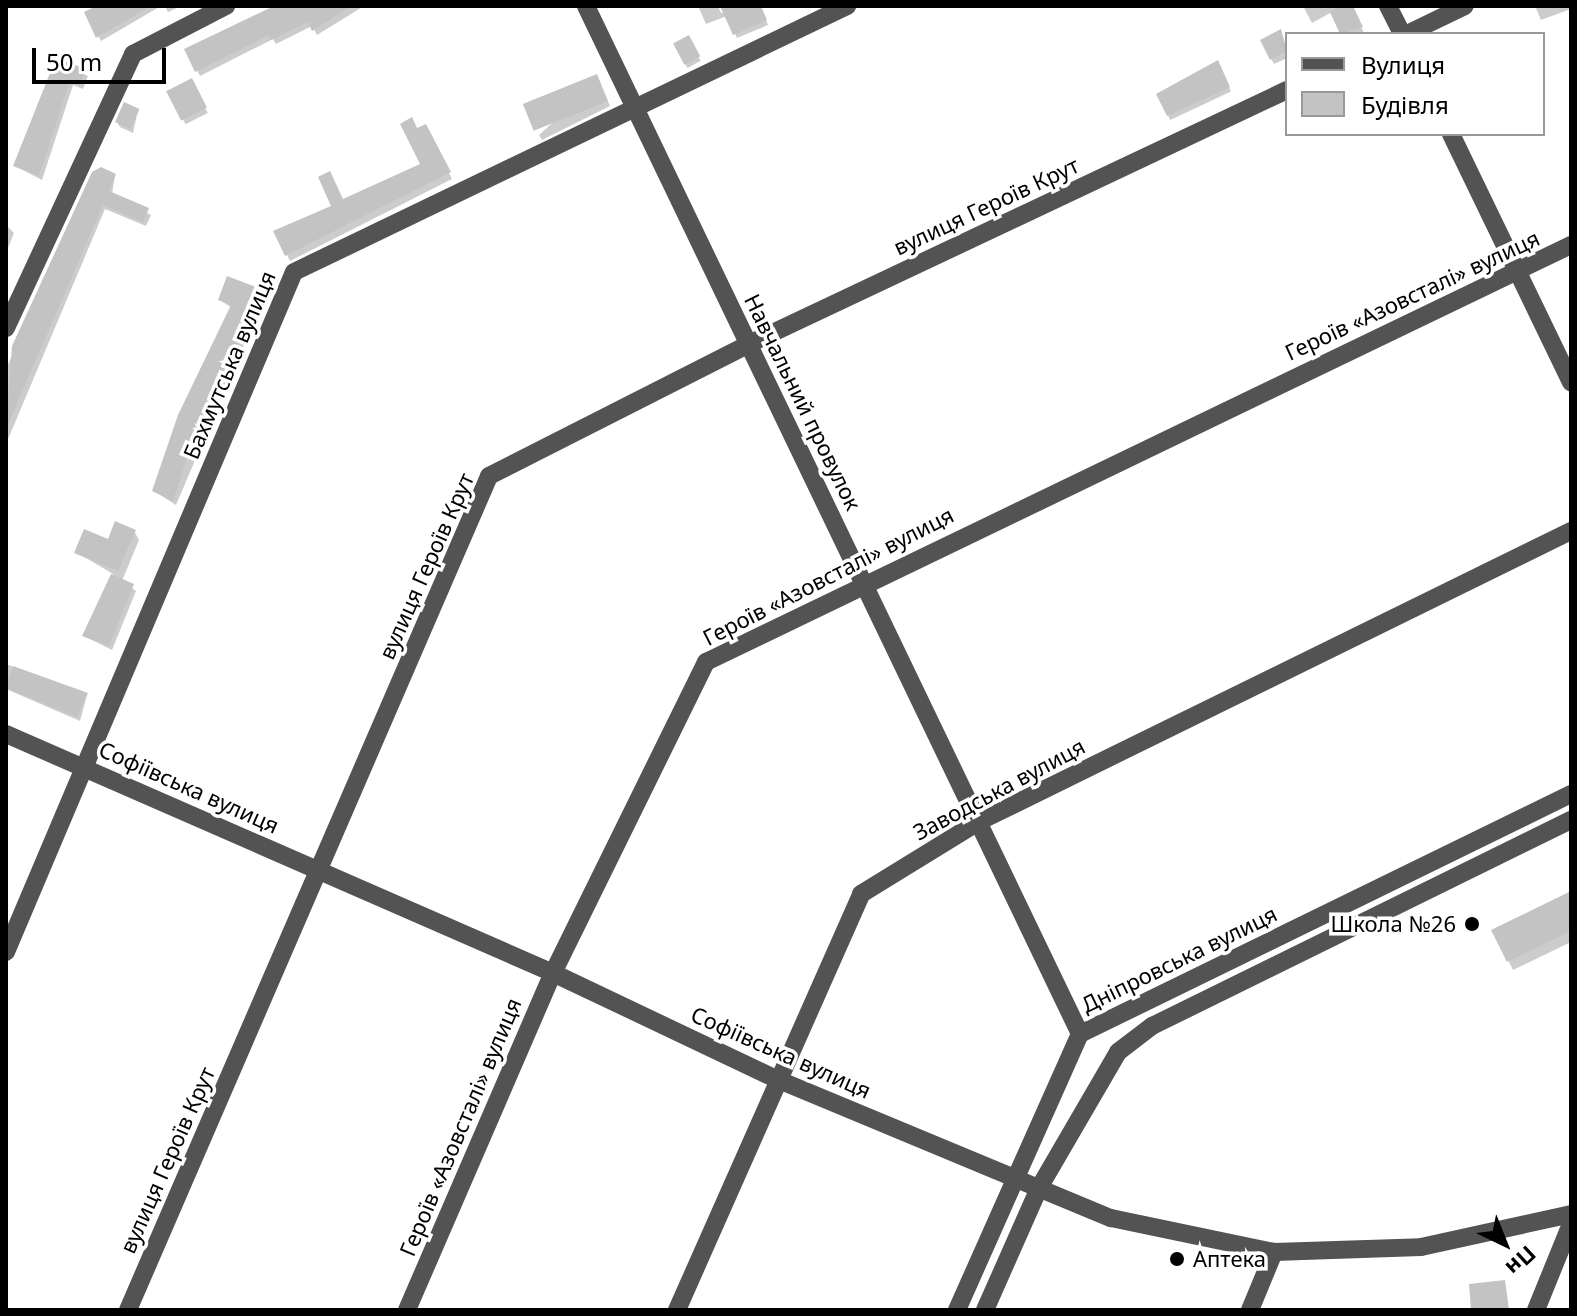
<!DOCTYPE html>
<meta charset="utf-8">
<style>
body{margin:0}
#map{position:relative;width:1577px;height:1316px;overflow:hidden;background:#fff;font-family:"Noto Sans",sans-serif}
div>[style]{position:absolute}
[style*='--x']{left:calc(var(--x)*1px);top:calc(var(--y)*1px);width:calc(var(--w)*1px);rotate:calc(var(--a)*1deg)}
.shadow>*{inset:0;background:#0003;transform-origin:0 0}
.building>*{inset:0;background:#c3c3c3;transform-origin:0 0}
.minor>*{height:18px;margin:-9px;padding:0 9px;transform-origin:9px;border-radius:9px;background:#535353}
.dots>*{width:22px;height:22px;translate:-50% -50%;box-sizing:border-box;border:4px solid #fff;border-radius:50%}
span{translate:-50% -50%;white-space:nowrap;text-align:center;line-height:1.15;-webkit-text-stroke:7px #fff;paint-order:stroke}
.street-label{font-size:22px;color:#000}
.poi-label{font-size:22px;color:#000}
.right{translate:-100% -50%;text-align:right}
.left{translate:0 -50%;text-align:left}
.frame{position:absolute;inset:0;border:8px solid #000;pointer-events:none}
.legend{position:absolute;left:1285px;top:32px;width:260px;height:104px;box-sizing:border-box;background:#fff;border:2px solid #999;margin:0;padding:10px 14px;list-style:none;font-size:24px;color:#000}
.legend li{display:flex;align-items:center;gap:16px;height:40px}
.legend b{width:40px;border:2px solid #999}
.north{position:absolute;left:1465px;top:1204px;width:80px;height:80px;-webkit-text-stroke:6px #fff;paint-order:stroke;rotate:137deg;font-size:22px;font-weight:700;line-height:32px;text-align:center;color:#000}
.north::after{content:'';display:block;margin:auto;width:28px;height:36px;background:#000;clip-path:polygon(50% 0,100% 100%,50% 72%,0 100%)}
.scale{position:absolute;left:32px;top:48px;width:134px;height:36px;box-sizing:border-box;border:4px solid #000;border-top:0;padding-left:10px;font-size:24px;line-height:28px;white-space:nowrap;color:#000;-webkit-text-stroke:6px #fff;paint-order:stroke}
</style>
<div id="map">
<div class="shadow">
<div style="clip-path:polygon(101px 6px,161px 6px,101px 41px,86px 13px)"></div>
<div style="clip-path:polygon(165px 6px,182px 6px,168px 12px)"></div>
<div style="clip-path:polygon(277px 6px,364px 6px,317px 35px,312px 26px,276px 44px,273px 39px,200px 76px,187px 50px)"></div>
<div style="clip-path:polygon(698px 6px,718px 6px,721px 13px,760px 6px,768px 25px,737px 38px,727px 16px,706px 24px)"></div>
<div style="clip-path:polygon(1303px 6px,1351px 6px,1364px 33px,1342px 34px,1332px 12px,1312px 23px)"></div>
<div style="clip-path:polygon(1535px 6px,1571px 6px,1571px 9px,1541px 20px)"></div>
<div style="clip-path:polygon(1280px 32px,1287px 58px,1274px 64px,1262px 41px)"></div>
<div style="left:688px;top:38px;width:26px;height:15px;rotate:61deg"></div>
<div style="clip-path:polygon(57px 61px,88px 76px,83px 89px,73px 85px,42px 180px,15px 166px)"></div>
<div style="left:1220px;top:68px;width:26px;height:67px;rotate:65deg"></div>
<div style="left:191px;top:80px;width:37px;height:25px;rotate:63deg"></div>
<div style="clip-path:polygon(599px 81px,610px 106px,542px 140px,539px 135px)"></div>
<div style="clip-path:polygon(138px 110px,133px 133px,120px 127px,117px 122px)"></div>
<div style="clip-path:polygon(425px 126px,452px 179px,290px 261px,287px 255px,334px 207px,423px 165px,417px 130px)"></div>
<div style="clip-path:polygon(93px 173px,115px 175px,112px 194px,151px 215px,146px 226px,105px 209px,6px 444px,6px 369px)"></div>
<div style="clip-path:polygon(6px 225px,14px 233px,8px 248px,6px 247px)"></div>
<div style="clip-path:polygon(262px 291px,265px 296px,176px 505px,154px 491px,232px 308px,220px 300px)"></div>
<div style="clip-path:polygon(134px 531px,139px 540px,122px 581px,136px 591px,112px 650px,84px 636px,113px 574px,76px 552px)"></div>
<div style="clip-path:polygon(6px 664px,87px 695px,80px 721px,6px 689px)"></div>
<div style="clip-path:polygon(1571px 894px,1571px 942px,1513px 970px,1494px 931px)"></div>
</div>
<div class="building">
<div style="clip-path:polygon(96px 6px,151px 6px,96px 38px,84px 12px)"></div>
<div style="clip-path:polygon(274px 6px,351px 6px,312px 31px,308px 22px,271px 40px,269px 35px,195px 72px,184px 49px)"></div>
<div style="clip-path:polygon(720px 6px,761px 6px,767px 20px,733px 35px)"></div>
<div style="clip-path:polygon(1342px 6px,1353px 6px,1363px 27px,1340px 34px,1330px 12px)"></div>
<div style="clip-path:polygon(1281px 29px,1287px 51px,1270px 60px,1260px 40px)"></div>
<div style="left:689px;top:35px;width:24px;height:18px;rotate:62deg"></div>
<div style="clip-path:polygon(56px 58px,86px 69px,80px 85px,70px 81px,39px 176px,13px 166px)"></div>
<div style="clip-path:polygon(1218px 60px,1230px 87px,1167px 116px,1156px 94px)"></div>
<div style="left:597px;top:74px;width:29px;height:80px;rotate:68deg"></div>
<div style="left:192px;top:78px;width:33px;height:29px;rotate:63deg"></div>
<div style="left:124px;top:102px;width:17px;height:22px;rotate:24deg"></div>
<div style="clip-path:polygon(412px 117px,417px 128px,426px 124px,451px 172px,285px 256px,273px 231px,331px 206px,318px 177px,330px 171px,343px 199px,420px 164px,400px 124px)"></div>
<div style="clip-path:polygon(101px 167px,116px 174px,109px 191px,149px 208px,143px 222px,103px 205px,6px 429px,12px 346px,92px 172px)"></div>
<div style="clip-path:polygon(227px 276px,264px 290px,193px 440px,173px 501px,152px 491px,178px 415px,231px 305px,218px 300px)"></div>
<div style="clip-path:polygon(115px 521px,136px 530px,118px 571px,74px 553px,84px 529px,108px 539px)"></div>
<div style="clip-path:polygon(111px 574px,134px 584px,109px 646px,82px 636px)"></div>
<div style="clip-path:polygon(13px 666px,88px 693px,77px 717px,6px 688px)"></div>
<div style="clip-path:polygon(1571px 891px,1571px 931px,1507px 962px,1491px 930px)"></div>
<div style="clip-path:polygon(1505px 1280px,1509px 1310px,1471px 1310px,1469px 1284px)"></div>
</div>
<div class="minor">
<div style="--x:586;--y:6;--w:1141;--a:64.33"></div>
<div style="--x:1388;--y:6;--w:31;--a:63"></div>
<div style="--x:1407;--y:34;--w:64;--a:-25.8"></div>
<div style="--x:1451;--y:134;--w:276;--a:64.2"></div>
<div style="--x:6;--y:328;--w:302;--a:-65.1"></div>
<div style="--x:133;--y:54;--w:105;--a:-27.3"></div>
<div style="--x:6;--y:734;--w:597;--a:23.6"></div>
<div style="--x:553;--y:973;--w:245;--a:25.4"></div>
<div style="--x:774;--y:1078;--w:365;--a:22.6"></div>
<div style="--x:1111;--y:1218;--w:167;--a:11.8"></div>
<div style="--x:1274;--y:1252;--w:147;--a:-1.9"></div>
<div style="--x:1421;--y:1247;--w:154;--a:-12.4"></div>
<div style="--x:6;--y:952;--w:738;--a:-67.05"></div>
<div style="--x:294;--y:272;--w:614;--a:-25.69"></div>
<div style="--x:128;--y:1310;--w:909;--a:-66.59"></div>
<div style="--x:489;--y:476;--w:292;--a:-26.9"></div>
<div style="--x:749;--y:344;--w:595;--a:-25.27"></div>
<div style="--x:407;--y:1310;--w:367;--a:-66.6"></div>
<div style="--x:553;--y:973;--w:347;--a:-63.8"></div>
<div style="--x:706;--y:662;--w:960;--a:-25.74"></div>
<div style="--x:677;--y:1310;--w:455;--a:-66.1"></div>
<div style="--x:861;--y:894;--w:137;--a:-31.6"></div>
<div style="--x:978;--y:822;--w:661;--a:-26.14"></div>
<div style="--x:957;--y:1310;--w:302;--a:-66"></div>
<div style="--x:1080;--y:1034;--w:547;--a:-26.05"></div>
<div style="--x:985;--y:1310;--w:133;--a:-66.1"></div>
<div style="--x:1039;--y:1188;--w:157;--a:-59.8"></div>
<div style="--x:1118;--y:1052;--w:43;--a:-37.4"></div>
<div style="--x:1152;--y:1026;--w:467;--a:-26.2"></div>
<div style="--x:1250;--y:1310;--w:63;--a:-67.5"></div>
<div style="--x:1536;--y:1310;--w:93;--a:-67.9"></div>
</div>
<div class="dots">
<div style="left:1472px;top:924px;background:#000"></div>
<div style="left:1177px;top:1259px;background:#000"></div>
</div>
<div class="street-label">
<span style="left:986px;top:206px;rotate:-25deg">вулиця Героїв Крут</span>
<span style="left:1412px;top:295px;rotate:-25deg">Героїв «Азовсталі» вулиця</span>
<span style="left:229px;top:365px;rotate:-67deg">Бахмутська вулиця</span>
<span style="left:803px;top:402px;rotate:64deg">Навчальний провулок</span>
<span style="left:426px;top:566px;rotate:-66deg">вулиця Героїв Крут</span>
<span style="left:828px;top:576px;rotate:-27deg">Героїв «Азовсталі» вулиця</span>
<span style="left:189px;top:787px;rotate:24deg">Софіївська вулиця</span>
<span style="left:999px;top:789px;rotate:-28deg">Заводська вулиця</span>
<span style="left:1179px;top:959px;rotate:-26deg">Дніпровська вулиця</span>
<span style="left:781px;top:1052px;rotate:24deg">Софіївська вулиця</span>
<span style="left:460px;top:1127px;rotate:-67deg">Героїв «Азовсталі» вулиця</span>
<span style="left:167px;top:1160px;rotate:-66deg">вулиця Героїв Крут</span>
</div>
<div class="poi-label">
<span class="right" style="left:1456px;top:924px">Школа №26</span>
<span class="left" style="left:1193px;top:1259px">Аптека</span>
</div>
<div class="frame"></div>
<ul class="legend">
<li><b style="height:10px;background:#535353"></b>Вулиця</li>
<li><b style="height:22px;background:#c3c3c3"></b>Будівля</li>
</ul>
<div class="north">Пн</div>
<div class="scale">50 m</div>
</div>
